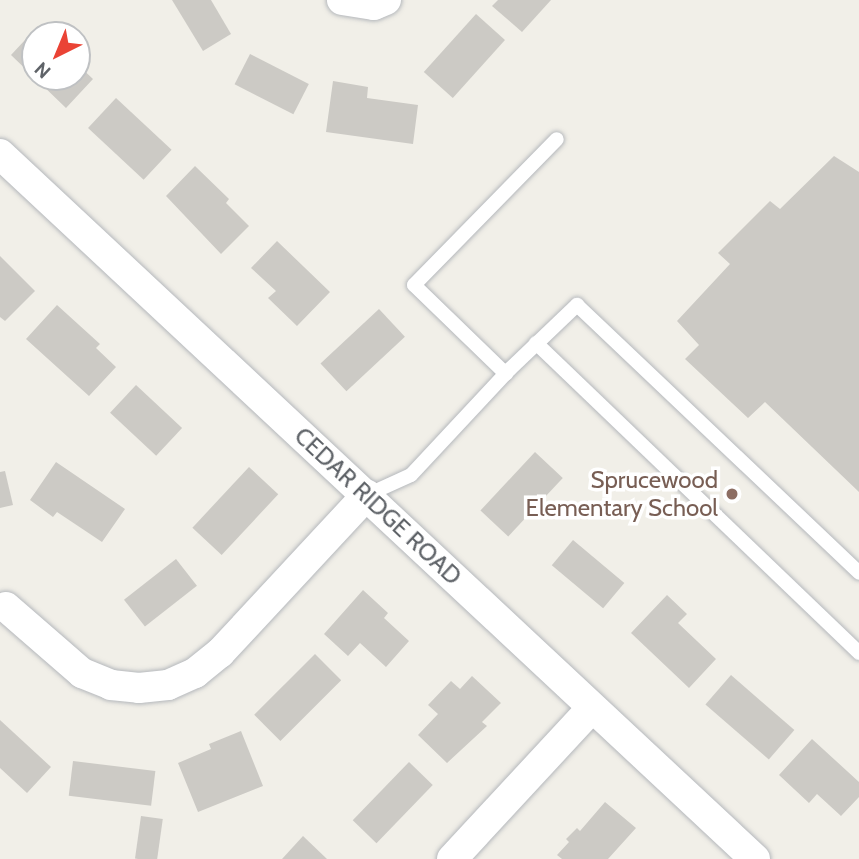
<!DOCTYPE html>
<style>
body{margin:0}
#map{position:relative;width:859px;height:859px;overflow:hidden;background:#f1efe8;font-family:Cabin,sans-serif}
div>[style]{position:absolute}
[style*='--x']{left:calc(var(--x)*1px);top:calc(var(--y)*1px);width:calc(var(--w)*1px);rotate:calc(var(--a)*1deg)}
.building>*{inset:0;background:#cccac5;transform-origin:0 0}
.roads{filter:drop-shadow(0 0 2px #b5b8bc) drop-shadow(0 0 2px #b5b8bc)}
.service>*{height:14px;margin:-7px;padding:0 7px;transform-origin:7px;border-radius:7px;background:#fff}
.minor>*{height:30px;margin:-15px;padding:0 15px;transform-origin:15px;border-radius:15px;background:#fff}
.dots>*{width:19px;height:19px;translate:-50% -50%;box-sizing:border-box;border:4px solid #fff;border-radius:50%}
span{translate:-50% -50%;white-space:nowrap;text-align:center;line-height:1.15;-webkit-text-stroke:7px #fff;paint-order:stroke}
.education-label{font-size:24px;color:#785e54}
.right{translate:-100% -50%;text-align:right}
.street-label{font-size:24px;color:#5f6368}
.north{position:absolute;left:21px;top:21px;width:70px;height:70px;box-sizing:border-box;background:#fff;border:2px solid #bfc1c3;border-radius:50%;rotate:223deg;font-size:19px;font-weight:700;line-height:28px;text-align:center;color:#5f6368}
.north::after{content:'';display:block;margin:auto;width:24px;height:32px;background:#ea4335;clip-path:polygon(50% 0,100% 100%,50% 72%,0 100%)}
</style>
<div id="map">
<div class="building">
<div style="clip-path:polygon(172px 0,211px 0,231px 34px,203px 51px)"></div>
<div style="clip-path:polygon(498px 0,551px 0,522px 32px,492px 6px)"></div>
<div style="left:476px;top:14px;width:39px;height:78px;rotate:42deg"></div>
<div style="clip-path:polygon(38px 26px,47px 35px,35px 35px,35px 77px,77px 77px,77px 64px,93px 79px,66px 108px,11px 55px)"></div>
<div style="left:250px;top:54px;width:66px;height:34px;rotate:27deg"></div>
<div style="clip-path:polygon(333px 81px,368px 87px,367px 98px,418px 105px,413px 144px,326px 132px)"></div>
<div style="left:116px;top:98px;width:76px;height:41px;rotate:43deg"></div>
<div style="clip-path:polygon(834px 156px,859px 172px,859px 492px,765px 402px,748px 418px,685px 359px,699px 345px,677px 321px,730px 264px,718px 253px,770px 201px,780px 209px)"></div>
<div style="clip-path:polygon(195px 166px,229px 199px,226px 203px,249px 226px,221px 254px,166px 196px)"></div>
<div style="clip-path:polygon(277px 241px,330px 292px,297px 326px,268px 298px,276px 291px,251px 268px)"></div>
<div style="clip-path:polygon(0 256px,35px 291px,5px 321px,0 317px)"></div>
<div style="clip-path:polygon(57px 305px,100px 344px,96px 348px,116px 367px,89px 396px,26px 339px)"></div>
<div style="left:379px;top:309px;width:38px;height:80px;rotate:47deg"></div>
<div style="left:136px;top:385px;width:63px;height:38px;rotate:43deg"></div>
<div style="left:535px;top:452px;width:38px;height:80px;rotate:43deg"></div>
<div style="clip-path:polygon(56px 462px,125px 509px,102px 542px,57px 512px,53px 517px,30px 500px)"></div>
<div style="left:249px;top:467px;width:40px;height:83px;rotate:43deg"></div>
<div style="clip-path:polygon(5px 471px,13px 505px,0 508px,0 472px)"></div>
<div style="left:573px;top:540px;width:67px;height:33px;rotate:40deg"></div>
<div style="left:176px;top:559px;width:34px;height:66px;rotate:52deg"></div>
<div style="clip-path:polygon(363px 590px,388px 613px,384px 618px,409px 641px,386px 667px,360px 643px,348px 656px,324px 634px)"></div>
<div style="clip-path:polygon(667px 595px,687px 614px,678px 623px,716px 659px,689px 688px,631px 633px)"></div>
<div style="left:315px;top:654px;width:37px;height:86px;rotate:45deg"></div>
<div style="left:731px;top:675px;width:84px;height:39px;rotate:41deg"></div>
<div style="clip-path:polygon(472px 676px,501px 703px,482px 722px,487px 726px,447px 763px,418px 735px,438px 714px,428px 705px,451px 681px,460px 689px)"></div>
<div style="clip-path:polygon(0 720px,51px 767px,27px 793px,0 768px)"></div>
<div style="clip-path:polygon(241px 731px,263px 786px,198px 812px,178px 763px,211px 749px,209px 744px)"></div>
<div style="clip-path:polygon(812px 739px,859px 782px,859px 797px,841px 816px,817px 794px,809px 803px,779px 775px)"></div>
<div style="left:73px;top:761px;width:83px;height:35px;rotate:7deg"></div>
<div style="left:409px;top:762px;width:33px;height:81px;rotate:44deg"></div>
<div style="clip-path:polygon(605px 802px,636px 828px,608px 859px,562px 859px,557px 855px,569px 842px,566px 839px,577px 828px,580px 831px)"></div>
<div style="left:141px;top:816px;width:22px;height:43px;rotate:8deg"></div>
<div style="clip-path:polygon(303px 836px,327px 859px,282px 859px)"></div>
</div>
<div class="roads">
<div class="service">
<div style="--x:536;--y:343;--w:448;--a:43.8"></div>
<div style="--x:506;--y:374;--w:128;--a:-135.9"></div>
<div style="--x:414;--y:285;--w:204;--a:-45.6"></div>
<div style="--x:367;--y:495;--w:48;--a:-24.4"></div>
<div style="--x:411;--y:475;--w:145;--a:-47"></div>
<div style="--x:510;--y:369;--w:93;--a:-43.7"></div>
<div style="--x:577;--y:305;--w:389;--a:43.5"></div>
</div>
<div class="minor">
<div style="--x:342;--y:0;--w:32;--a:9"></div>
<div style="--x:374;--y:5;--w:13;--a:-23"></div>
<div style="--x:0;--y:154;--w:1033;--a:43.04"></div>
<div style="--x:6;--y:607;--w:101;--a:41"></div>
<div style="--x:82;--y:673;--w:31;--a:22"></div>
<div style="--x:111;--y:685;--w:28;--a:6"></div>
<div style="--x:139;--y:688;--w:29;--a:-6"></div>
<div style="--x:168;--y:685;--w:30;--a:-24"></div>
<div style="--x:195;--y:673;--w:32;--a:-39"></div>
<div style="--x:220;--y:653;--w:216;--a:-47.1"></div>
<div style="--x:452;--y:859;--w:206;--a:-47.2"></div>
</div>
</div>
<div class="dots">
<div style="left:732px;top:494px;background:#8d6e63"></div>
</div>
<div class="education-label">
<span class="right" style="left:718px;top:494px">Sprucewood<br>Elementary School</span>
</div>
<div class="street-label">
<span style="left:378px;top:506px;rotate:43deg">CEDAR RIDGE ROAD</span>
</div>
<div class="north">N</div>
</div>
